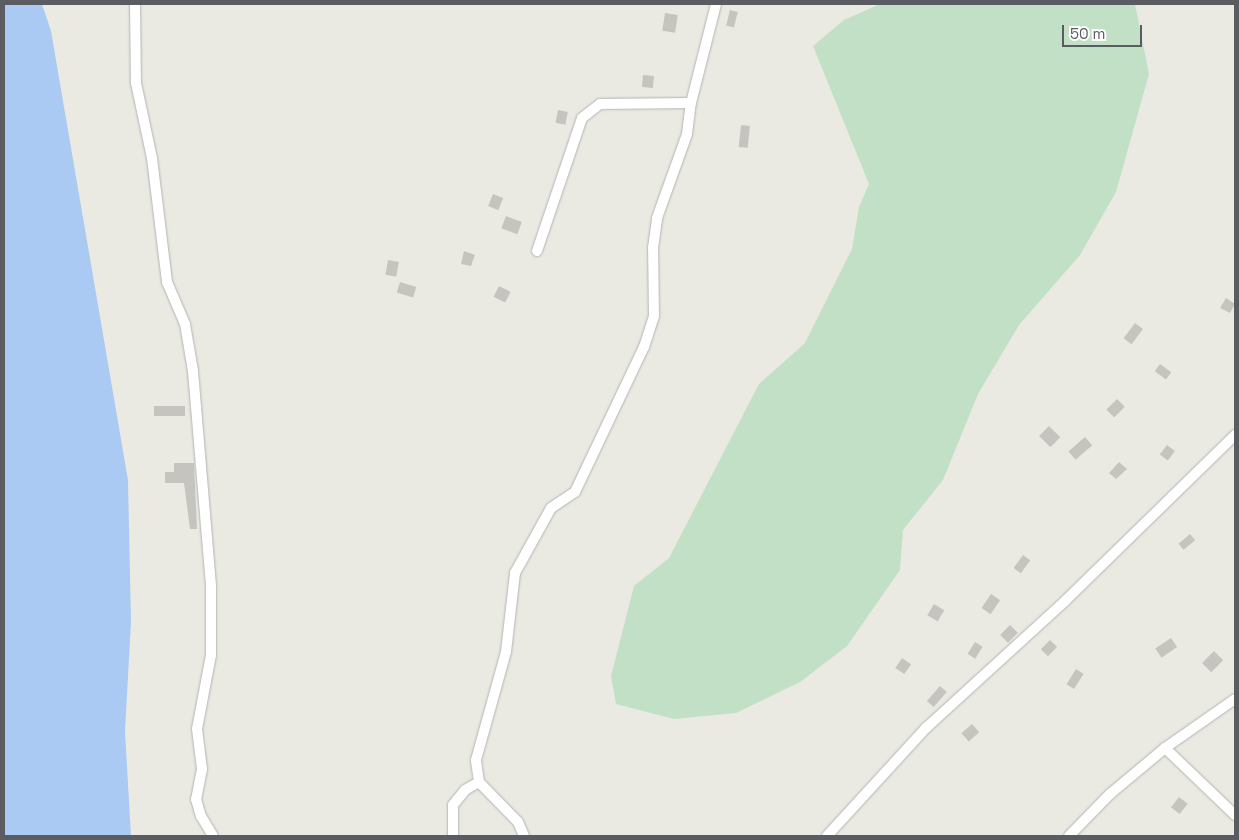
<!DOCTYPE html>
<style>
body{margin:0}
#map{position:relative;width:1239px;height:840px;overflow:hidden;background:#ebeae2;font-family:"Space Grotesk",sans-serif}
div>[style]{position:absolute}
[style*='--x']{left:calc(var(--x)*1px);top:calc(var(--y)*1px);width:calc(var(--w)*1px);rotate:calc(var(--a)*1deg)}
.green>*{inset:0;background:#c1e0c5}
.water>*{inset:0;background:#aacaf3}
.building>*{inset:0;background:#c6c4be;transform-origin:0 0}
.roads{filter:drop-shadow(0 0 1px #b2b3b8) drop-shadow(0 0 1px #b2b3b8)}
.minor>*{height:10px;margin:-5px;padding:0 5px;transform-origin:5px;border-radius:5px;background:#fff}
span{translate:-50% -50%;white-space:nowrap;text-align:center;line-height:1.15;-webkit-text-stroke:4px #fff;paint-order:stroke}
.frame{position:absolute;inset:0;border:5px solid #5a5c61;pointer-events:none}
.scale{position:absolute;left:1062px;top:25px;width:80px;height:22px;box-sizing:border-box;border:2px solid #5a5c61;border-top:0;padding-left:6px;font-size:15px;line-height:18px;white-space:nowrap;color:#5a5c61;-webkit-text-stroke:4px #fff;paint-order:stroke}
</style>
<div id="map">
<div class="green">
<div style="clip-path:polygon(880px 4px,1135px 4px,1149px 74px,1116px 192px,1080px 255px,1019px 325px,978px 394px,943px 480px,903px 530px,900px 570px,847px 646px,800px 682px,736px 713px,674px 719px,616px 704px,611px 676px,634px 586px,669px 558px,759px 384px,805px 343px,852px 249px,859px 207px,869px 184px,813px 46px,844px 20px)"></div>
</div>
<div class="water">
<div style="clip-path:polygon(4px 4px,42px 4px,51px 31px,128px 480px,131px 622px,125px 731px,131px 836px,4px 836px)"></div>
</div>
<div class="building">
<div style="left:730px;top:10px;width:8px;height:16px;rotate:14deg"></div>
<div style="left:665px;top:13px;width:13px;height:18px;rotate:9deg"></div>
<div style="left:643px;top:75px;width:11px;height:12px;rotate:5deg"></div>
<div style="left:558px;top:110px;width:10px;height:13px;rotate:11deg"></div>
<div style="left:741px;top:125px;width:9px;height:22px;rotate:6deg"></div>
<div style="left:493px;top:194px;width:11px;height:13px;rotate:22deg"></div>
<div style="left:506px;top:216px;width:17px;height:13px;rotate:21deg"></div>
<div style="clip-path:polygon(464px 251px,475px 255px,471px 266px,461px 264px)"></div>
<div style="left:388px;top:260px;width:11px;height:15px;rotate:10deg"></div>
<div style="left:400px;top:282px;width:17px;height:11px;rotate:17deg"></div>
<div style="left:499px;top:286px;width:13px;height:12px;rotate:27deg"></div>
<div style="clip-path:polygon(1226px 298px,1235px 304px,1230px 313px,1220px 308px)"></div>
<div style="left:1135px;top:323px;width:10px;height:19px;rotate:37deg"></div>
<div style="left:1160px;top:364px;width:14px;height:9px;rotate:36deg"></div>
<div style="left:1117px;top:399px;width:11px;height:15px;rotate:45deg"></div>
<div style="left:185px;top:406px;width:10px;height:31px;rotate:90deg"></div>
<div style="left:1049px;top:426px;width:16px;height:14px;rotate:45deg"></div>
<div style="left:1085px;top:437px;width:11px;height:22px;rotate:49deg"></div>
<div style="left:1167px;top:445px;width:10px;height:12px;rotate:37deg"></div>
<div style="clip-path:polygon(1119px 462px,1127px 469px,1116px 479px,1109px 473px)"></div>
<div style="clip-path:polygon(174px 463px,194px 463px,197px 529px,190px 529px,184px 483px,165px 483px,165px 472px,174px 472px)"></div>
<div style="left:1190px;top:534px;width:8px;height:15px;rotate:50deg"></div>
<div style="left:1023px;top:555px;width:9px;height:16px;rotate:36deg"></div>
<div style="left:991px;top:594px;width:11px;height:17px;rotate:34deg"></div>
<div style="left:934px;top:604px;width:12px;height:13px;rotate:31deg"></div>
<div style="left:1010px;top:625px;width:11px;height:14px;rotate:45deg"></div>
<div style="left:1171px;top:638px;width:11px;height:19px;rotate:56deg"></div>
<div style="left:1050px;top:640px;width:10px;height:13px;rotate:45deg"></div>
<div style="left:975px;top:642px;width:9px;height:14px;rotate:32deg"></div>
<div style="left:1214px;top:651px;width:13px;height:17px;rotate:45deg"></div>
<div style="left:902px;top:658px;width:11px;height:12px;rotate:34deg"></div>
<div style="left:1076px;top:669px;width:9px;height:18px;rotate:32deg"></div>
<div style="left:940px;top:686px;width:9px;height:20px;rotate:41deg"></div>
<div style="left:972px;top:724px;width:11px;height:14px;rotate:49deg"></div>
<div style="left:1179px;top:797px;width:11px;height:13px;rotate:38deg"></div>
</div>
<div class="roads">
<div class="minor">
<div style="--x:135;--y:4;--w:79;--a:89.3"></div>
<div style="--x:136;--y:83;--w:77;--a:78"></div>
<div style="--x:152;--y:158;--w:125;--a:83.1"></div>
<div style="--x:167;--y:282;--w:46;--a:66.8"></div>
<div style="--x:185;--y:324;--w:48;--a:80.3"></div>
<div style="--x:193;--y:371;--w:216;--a:85.2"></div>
<div style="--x:211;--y:586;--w:69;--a:90"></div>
<div style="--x:211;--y:655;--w:75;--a:100.7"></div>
<div style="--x:197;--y:729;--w:40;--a:82.9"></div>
<div style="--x:202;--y:769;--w:31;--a:101"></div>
<div style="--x:196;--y:799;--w:18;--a:74"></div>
<div style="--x:201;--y:816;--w:23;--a:59"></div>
<div style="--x:537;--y:251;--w:140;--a:-71.3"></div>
<div style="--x:582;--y:118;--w:23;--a:-38"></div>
<div style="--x:600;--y:104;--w:91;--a:-0.6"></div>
<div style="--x:691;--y:103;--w:102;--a:-75.8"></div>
<div style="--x:1165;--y:748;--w:97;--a:43.7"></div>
<div style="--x:453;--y:836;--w:31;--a:-90"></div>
<div style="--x:453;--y:805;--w:19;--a:-51"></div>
<div style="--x:465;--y:790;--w:16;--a:-30"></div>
<div style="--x:524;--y:836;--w:15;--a:-113"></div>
<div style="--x:518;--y:822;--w:56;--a:-134.3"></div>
<div style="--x:479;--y:782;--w:22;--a:-98"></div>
<div style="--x:476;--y:760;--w:112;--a:-74.5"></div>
<div style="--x:506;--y:652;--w:80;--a:-83.5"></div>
<div style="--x:515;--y:573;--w:74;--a:-61"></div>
<div style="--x:551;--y:508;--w:29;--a:-34"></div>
<div style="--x:575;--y:492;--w:161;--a:-64.6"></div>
<div style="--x:644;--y:347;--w:33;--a:-72"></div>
<div style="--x:654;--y:316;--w:68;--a:-90.8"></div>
<div style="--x:653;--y:248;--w:30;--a:-82"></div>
<div style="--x:657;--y:218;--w:89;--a:-70.3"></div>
<div style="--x:687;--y:134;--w:31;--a:-83"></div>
<div style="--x:827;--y:836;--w:147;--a:-47.5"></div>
<div style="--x:926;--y:728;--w:188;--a:-42.4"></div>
<div style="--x:1065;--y:601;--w:238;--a:-44.3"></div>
<div style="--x:1069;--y:836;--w:59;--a:-45.7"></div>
<div style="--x:1110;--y:794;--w:72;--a:-39.9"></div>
<div style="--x:1165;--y:748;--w:85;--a:-35"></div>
</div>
</div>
<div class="frame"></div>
<div class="scale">50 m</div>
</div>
